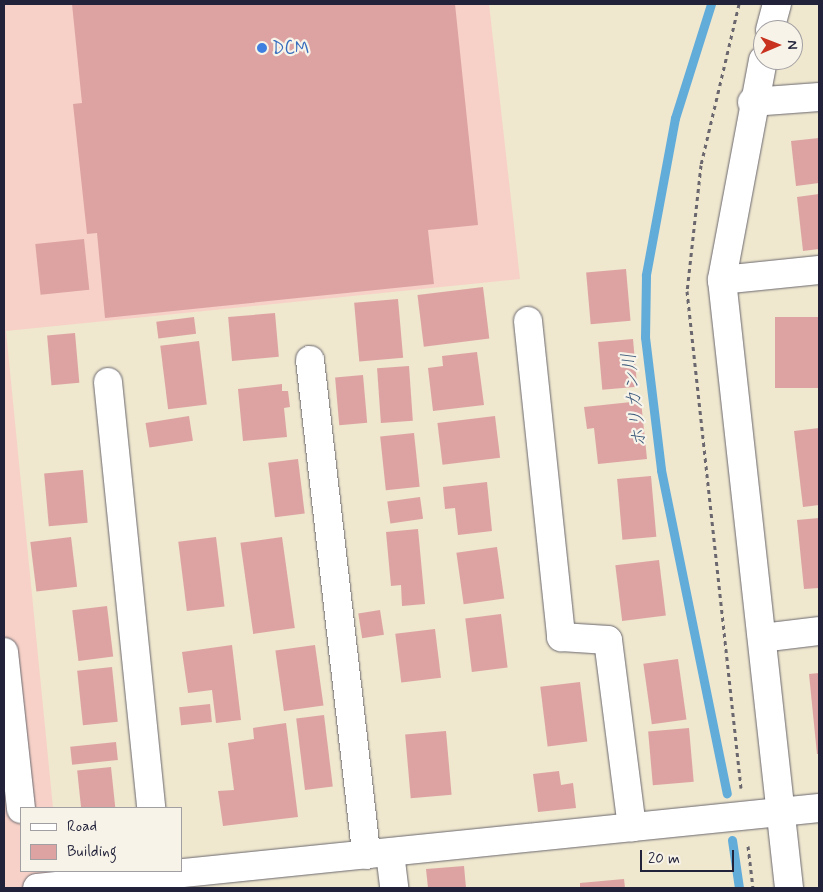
<!DOCTYPE html>
<meta charset="utf-8">
<style>
body{margin:0}
#map{position:relative;width:823px;height:892px;overflow:hidden;background:#efe7ce;font-family:Mynerve,"Klee One",sans-serif}
div>[style]{position:absolute}
[style*='--x']{left:calc(var(--x)*1px);top:calc(var(--y)*1px);width:calc(var(--w)*1px);rotate:calc(var(--a)*1deg)}
.built>*{inset:0;background:#f7d1c7}
.stream>*{height:9px;margin:-4.5px;padding:0 4.5px;transform-origin:4.5px;border-radius:4.5px;background:#62acda}
.building>*{inset:0;background:#dda3a2;transform-origin:0 0}
.path>*{height:3px;margin-top:-1.5px;transform-origin:0;background:repeating-linear-gradient(90deg,#6a676e 0 4px,transparent 0 8px)}
.roads{filter:drop-shadow(0 0 1px #6a676e) drop-shadow(0 0 1px #6a676e)}
.minor>*{height:28px;margin:-14px;padding:0 14px;transform-origin:14px;border-radius:14px;background:#fff}
.dots>*{width:14px;height:14px;translate:-50% -50%;box-sizing:border-box;border:2px solid #f7f3e8;border-radius:50%}
span{translate:-50% -50%;white-space:nowrap;text-align:center;line-height:1.15;-webkit-text-stroke:4.5px #f7f3e8;paint-order:stroke}
.shop-label{font-size:18px;color:#366cbe}
.left{translate:0 -50%;text-align:left}
.water-label{font-size:19px;color:#3c597b;font-style:italic}
.frame{position:absolute;inset:0;border:5px solid #22223b;pointer-events:none}
.legend{position:absolute;left:20px;top:807px;width:162px;height:65px;box-sizing:border-box;background:#f7f3e8;border:1px solid #a29fa3;margin:0;padding:6px 9px;list-style:none;font-size:15px;color:#22223b}
.legend li{display:flex;align-items:center;gap:10px;height:25px}
.legend b{width:25px;border:1px solid #a29fa3}
.north{position:absolute;left:753px;top:20px;width:50px;height:50px;box-sizing:border-box;background:#f7f3e8;border:1px solid #a29fa3;border-radius:50%;rotate:89deg;font-size:14px;font-weight:700;line-height:20px;text-align:center;color:#22223b}
.north::after{content:'';display:block;margin:auto;width:18px;height:22px;background:#c8321e;clip-path:polygon(50% 0,100% 100%,50% 72%,0 100%)}
.scale{position:absolute;left:640px;top:850px;width:94px;height:22px;box-sizing:border-box;border:2px solid #22223b;border-top:0;padding-left:6px;font-size:15px;line-height:18px;white-space:nowrap;color:#22223b;-webkit-text-stroke:4px #f7f3e8;paint-order:stroke}
</style>
<div id="map">
<div class="built">
<div style="clip-path:polygon(4px 4px,489px 4px,520px 279px,6px 331px,53px 808px,21px 808px,21px 871px,60px 871px,61px 888px,4px 888px)"></div>
</div>
<div class="stream">
<div style="--x:711;--y:4;--w:120;--a:107.5"></div>
<div style="--x:675;--y:118;--w:160;--a:100.5"></div>
<div style="--x:646;--y:275;--w:62;--a:90.9"></div>
<div style="--x:645;--y:337;--w:134;--a:83.1"></div>
<div style="--x:661;--y:470;--w:330;--a:78.5"></div>
<div style="--x:732;--y:840;--w:49;--a:81.7"></div>
</div>
<div class="building">
<div style="clip-path:polygon(72px 4px,455px 4px,478px 225px,428px 230px,434px 284px,105px 318px,97px 233px,87px 234px,73px 104px,82px 103px)"></div>
<div style="clip-path:polygon(819px 138px,819px 183px,796px 186px,791px 141px)"></div>
<div style="clip-path:polygon(819px 194px,819px 249px,803px 251px,797px 197px)"></div>
<div style="left:84px;top:239px;width:51px;height:49px;rotate:84deg"></div>
<div style="left:626px;top:269px;width:52px;height:40px;rotate:85deg"></div>
<div style="left:483px;top:287px;width:52px;height:66px;rotate:83deg"></div>
<div style="left:398px;top:299px;width:59px;height:44px;rotate:85deg"></div>
<div style="left:275px;top:313px;width:44px;height:47px;rotate:85deg"></div>
<div style="left:194px;top:317px;width:17px;height:38px;rotate:83deg"></div>
<div style="left:819px;top:317px;width:71px;height:44px;rotate:90deg"></div>
<div style="left:75px;top:333px;width:50px;height:28px;rotate:85deg"></div>
<div style="left:633px;top:339px;width:48px;height:35px;rotate:85deg"></div>
<div style="left:199px;top:341px;width:64px;height:39px;rotate:83deg"></div>
<div style="clip-path:polygon(477px 352px,484px 405px,433px 411px,428px 368px,443px 366px,442px 356px)"></div>
<div style="left:409px;top:366px;width:55px;height:32px;rotate:86deg"></div>
<div style="left:363px;top:375px;width:48px;height:28px;rotate:85deg"></div>
<div style="clip-path:polygon(282px 384px,282px 391px,288px 391px,290px 407px,284px 408px,287px 437px,243px 441px,238px 389px)"></div>
<div style="clip-path:polygon(641px 401px,647px 459px,598px 464px,594px 428px,587px 429px,584px 407px)"></div>
<div style="left:189px;top:416px;width:25px;height:44px;rotate:81deg"></div>
<div style="left:495px;top:416px;width:42px;height:58px;rotate:83deg"></div>
<div style="clip-path:polygon(819px 428px,819px 505px,803px 507px,794px 431px)"></div>
<div style="left:414px;top:433px;width:54px;height:34px;rotate:84deg"></div>
<div style="left:298px;top:459px;width:55px;height:30px;rotate:83deg"></div>
<div style="left:83px;top:470px;width:53px;height:39px;rotate:85deg"></div>
<div style="left:651px;top:476px;width:61px;height:34px;rotate:85deg"></div>
<div style="clip-path:polygon(487px 482px,492px 531px,458px 535px,455px 508px,445px 509px,443px 487px)"></div>
<div style="left:420px;top:497px;width:22px;height:33px;rotate:82deg"></div>
<div style="clip-path:polygon(819px 518px,819px 588px,804px 589px,797px 520px)"></div>
<div style="clip-path:polygon(418px 529px,425px 604px,402px 606px,401px 585px,391px 586px,386px 532px)"></div>
<div style="left:71px;top:537px;width:50px;height:41px;rotate:83deg"></div>
<div style="left:216px;top:537px;width:70px;height:38px;rotate:83deg"></div>
<div style="left:282px;top:537px;width:92px;height:42px;rotate:82deg"></div>
<div style="left:497px;top:547px;width:52px;height:41px;rotate:82deg"></div>
<div style="left:659px;top:560px;width:56px;height:44px;rotate:83deg"></div>
<div style="left:107px;top:606px;width:51px;height:35px;rotate:83deg"></div>
<div style="left:380px;top:610px;width:25px;height:22px;rotate:81deg"></div>
<div style="left:501px;top:614px;width:54px;height:36px;rotate:83deg"></div>
<div style="left:435px;top:629px;width:49px;height:40px;rotate:83deg"></div>
<div style="clip-path:polygon(232px 645px,241px 720px,216px 723px,212px 690px,188px 693px,182px 652px)"></div>
<div style="left:315px;top:645px;width:61px;height:40px;rotate:82deg"></div>
<div style="left:678px;top:659px;width:61px;height:35px;rotate:82deg"></div>
<div style="left:112px;top:667px;width:55px;height:35px;rotate:84deg"></div>
<div style="clip-path:polygon(819px 673px,819px 754px,817px 754px,809px 674px)"></div>
<div style="left:580px;top:682px;width:60px;height:40px;rotate:83deg"></div>
<div style="left:210px;top:704px;width:18px;height:31px;rotate:84deg"></div>
<div style="left:324px;top:715px;width:72px;height:28px;rotate:83deg"></div>
<div style="clip-path:polygon(286px 723px,298px 817px,223px 826px,218px 791px,234px 790px,228px 743px,254px 739px,253px 728px)"></div>
<div style="left:689px;top:728px;width:54px;height:41px;rotate:85deg"></div>
<div style="left:446px;top:731px;width:64px;height:41px;rotate:85deg"></div>
<div style="left:116px;top:742px;width:18px;height:46px;rotate:84deg"></div>
<div style="left:111px;top:767px;width:41px;height:34px;rotate:84deg"></div>
<div style="clip-path:polygon(559px 771px,561px 785px,573px 783px,576px 808px,538px 812px,533px 774px)"></div>
<div style="clip-path:polygon(464px 866px,466px 888px,428px 888px,426px 869px)"></div>
<div style="clip-path:polygon(624px 879px,625px 888px,580px 888px,580px 883px)"></div>
</div>
<div class="path">
<div style="--x:739;--y:4;--w:165;--a:103.3"></div>
<div style="--x:701;--y:165;--w:127;--a:96.3"></div>
<div style="--x:687;--y:291;--w:500;--a:83.8"></div>
<div style="--x:748;--y:846;--w:42;--a:83.2"></div>
</div>
<div class="roads">
<div class="minor">
<div style="--x:770;--y:30;--w:27;--a:-75"></div>
<div style="--x:763;--y:60;--w:224;--a:100.6"></div>
<div style="--x:722;--y:280;--w:612;--a:83.71"></div>
<div style="--x:752;--y:102;--w:67;--a:-4.3"></div>
<div style="--x:722;--y:280;--w:98;--a:-5.9"></div>
<div style="--x:528;--y:321;--w:318;--a:84"></div>
<div style="--x:561;--y:637;--w:47;--a:3.7"></div>
<div style="--x:608;--y:640;--w:189;--a:82.7"></div>
<div style="--x:310;--y:360;--w:498;--a:83.5"></div>
<div style="--x:108;--y:382;--w:428;--a:84.2"></div>
<div style="--x:762;--y:638;--w:57;--a:-7"></div>
<div style="--x:4;--y:652;--w:158;--a:83.8"></div>
<div style="--x:390;--y:853;--w:35;--a:83"></div>
<div style="--x:37;--y:888;--w:786;--a:-5.84"></div>
</div>
</div>
<div class="dots">
<div style="left:262px;top:48px;background:#3f7fe0"></div>
</div>
<div class="shop-label">
<span class="left" style="left:272px;top:48px">DCM</span>
</div>
<div class="water-label">
<span style="left:635px;top:400px;rotate:-97deg">ホリカン川</span>
</div>
<div class="frame"></div>
<ul class="legend">
<li><b style="height:6px;background:#fff"></b>Road</li>
<li><b style="height:14px;background:#dda3a2"></b>Building</li>
</ul>
<div class="north">N</div>
<div class="scale">20 m</div>
</div>
